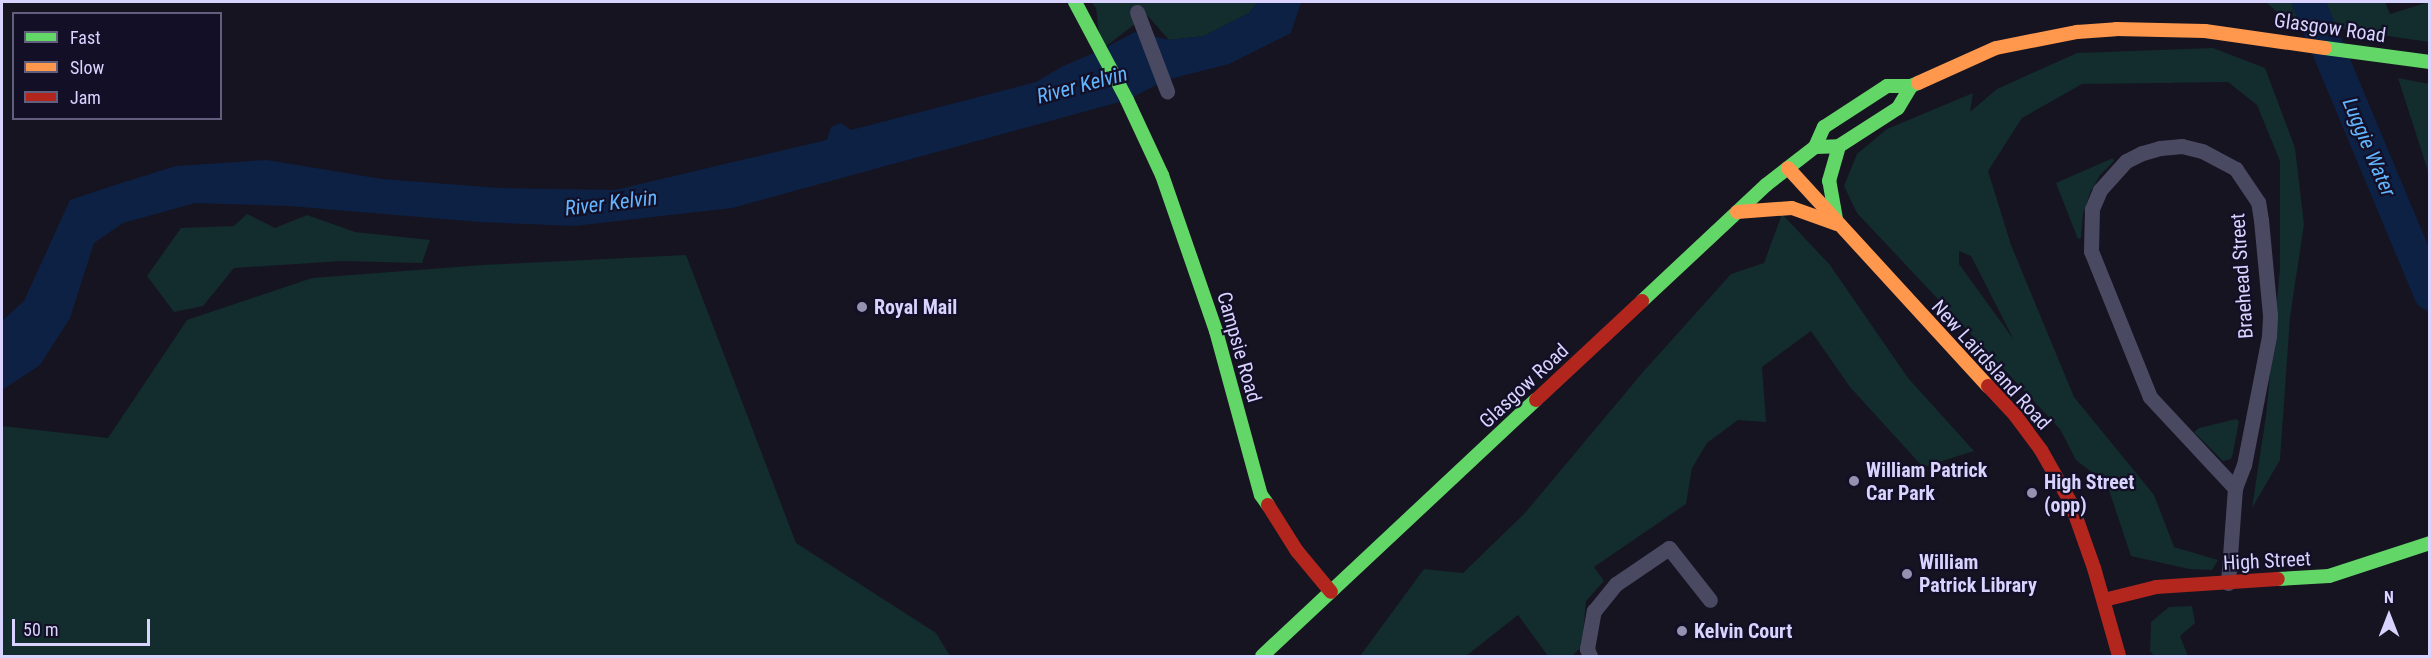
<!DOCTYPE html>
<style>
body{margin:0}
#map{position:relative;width:2431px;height:658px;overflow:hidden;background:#161421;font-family:"Roboto Condensed",sans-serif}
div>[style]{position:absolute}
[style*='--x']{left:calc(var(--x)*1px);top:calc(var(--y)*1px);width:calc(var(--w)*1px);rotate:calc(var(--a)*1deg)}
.green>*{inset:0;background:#132c2d}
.water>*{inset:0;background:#0d2144}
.river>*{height:33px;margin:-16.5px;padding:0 16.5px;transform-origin:16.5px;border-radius:16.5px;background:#0d2144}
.street>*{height:15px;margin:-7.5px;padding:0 7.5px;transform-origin:7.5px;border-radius:7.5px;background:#4a4962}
.fast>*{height:14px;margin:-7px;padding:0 7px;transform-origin:7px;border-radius:7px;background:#63d668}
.slow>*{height:14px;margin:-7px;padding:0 7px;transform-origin:7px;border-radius:7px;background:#ff974d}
.jam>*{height:14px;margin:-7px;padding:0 7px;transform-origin:7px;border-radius:7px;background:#b3261e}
.dots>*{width:16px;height:16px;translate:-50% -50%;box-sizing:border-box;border:3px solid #130f26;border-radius:50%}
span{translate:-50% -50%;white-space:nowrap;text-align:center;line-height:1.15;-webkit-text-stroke:4.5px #130f26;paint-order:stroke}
.street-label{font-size:20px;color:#d9d4ff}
.poi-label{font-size:20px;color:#d9d4ff;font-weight:700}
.left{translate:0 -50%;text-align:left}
.water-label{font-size:21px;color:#62b6ff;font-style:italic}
.frame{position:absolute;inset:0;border:3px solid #d9d4ff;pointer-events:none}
.legend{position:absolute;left:12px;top:12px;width:210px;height:108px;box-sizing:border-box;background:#130f26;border:2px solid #625e7d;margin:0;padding:8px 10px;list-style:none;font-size:18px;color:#d9d4ff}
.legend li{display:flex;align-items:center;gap:12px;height:30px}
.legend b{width:30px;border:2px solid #625e7d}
.north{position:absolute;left:2359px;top:586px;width:60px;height:60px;-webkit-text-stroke:4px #130f26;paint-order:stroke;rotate:0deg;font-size:16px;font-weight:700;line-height:24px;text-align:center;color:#d9d4ff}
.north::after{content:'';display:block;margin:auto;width:21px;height:27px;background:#d9d4ff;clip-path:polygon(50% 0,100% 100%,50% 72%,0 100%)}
.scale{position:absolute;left:12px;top:619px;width:138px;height:27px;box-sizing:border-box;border:3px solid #d9d4ff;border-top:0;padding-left:8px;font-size:18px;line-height:21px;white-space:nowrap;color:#d9d4ff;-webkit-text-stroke:4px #130f26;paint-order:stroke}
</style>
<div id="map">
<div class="green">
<div style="clip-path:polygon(1091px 2px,1258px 2px,1249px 13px,1204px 36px,1169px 40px,1147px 15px,1101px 50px,1096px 8px)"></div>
<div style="clip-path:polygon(2266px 2px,2385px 2px,2390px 14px,2429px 2px,2429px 42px,2287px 21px)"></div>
<div style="clip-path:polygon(evenodd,2213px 48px,2265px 68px,2295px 148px,2304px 224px,2290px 317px,2280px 460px,2252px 508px,2266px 416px,2280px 269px,2280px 161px,2257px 105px,2228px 82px,2082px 84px,2022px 118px,1988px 171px,2011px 245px,2074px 397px,2154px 495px,2174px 547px,2218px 560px,2212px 570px,2189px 569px,2131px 556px,2107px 484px,2076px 460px,2060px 429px,1857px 213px,1844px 186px,1857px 154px,1887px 129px,1973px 93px,1970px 112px,1997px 89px,2077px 53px,2213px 48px,1959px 251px,1971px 256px,2014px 340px,1959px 264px,1959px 251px)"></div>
<div style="clip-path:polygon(2398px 78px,2429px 84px,2429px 174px)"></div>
<div style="clip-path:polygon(2113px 158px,2114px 161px,2100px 175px,2090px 193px,2083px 214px,2081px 238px,2078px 239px,2056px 183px)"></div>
<div style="clip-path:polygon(247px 214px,275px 228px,307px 215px,355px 232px,430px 240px,422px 263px,342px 261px,234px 268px,203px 306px,174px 312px,147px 276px,181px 228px,234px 226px)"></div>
<div style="clip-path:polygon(1782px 214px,1830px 265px,1908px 378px,1974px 451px,1923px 467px,1850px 387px,1811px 331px,1762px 367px,1766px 422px,1738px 420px,1707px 443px,1692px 468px,1686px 504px,1594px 567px,1604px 581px,1586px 601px,1582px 646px,1572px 656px,1548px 656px,1518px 615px,1466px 656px,1360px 656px,1424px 569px,1463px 573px,1525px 513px,1643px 372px,1731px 274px,1764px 263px)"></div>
<div style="clip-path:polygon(686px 255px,796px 543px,936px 633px,950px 656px,2px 656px,2px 426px,108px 438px,187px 320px,312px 278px,483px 265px)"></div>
<div style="clip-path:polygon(2236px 419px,2239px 421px,2233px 453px,2231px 459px,2223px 461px,2194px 432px,2199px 428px)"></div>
<div style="clip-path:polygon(2192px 606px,2195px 623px,2180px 636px,2188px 656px,2154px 656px,2150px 651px,2151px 622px,2169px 607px)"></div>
</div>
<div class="water">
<div style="clip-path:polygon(1258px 2px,1301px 2px,1291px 33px,1229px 64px,1166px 80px,1127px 100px,732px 208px,574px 226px,479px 222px,289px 206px,195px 203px,123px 223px,94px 243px,70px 318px,40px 365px,2px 390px,2px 321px,24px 301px,70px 200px,115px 185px,176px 166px,267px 160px,382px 179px,499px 188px,615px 190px,827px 140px,831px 127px,841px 123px,851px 130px,1036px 82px,1061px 67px,1101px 50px,1135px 32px,1169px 40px,1204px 36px,1249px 13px)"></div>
</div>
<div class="river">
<div style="--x:2308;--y:2;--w:316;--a:67.3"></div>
</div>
<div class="street">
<div style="--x:1137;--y:12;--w:85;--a:69.2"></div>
<div style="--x:2228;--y:583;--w:95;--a:-85.8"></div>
<div style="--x:2235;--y:488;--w:25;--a:-69"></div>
<div style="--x:2244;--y:465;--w:131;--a:-79"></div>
<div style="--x:2269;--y:336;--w:21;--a:-87"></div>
<div style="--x:2270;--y:315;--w:95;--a:-95.4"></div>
<div style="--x:2261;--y:220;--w:18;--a:-99"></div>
<div style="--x:2258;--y:202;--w:40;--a:-124"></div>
<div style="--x:2236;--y:169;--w:38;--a:-152"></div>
<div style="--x:2202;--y:151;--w:21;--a:-166"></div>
<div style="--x:2182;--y:146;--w:22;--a:175"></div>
<div style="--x:2160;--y:148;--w:19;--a:164"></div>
<div style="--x:2142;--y:153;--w:18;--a:153"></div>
<div style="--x:2126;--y:161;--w:39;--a:132"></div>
<div style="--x:2100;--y:190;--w:21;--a:113"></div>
<div style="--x:2092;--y:209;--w:42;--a:91.4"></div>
<div style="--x:2091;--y:251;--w:157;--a:68"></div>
<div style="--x:2150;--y:397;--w:125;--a:47"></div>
<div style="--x:1590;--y:656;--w:8;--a:-113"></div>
<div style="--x:1587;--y:649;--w:39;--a:-80"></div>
<div style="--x:1594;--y:611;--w:35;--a:-51"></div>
<div style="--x:1616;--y:584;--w:64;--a:-34.2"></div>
<div style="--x:1669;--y:548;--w:66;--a:51.7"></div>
</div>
<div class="fast">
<div style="--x:1075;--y:2;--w:111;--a:62"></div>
<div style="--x:1127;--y:100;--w:83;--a:65"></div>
<div style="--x:1162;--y:175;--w:165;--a:70.9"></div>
<div style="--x:1216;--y:331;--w:170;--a:74.7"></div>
<div style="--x:1261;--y:495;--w:12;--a:55"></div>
<div style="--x:2325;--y:48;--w:106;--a:7.6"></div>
<div style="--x:1815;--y:147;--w:24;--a:-2"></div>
<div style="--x:1839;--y:146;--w:70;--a:-32.8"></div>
<div style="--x:1898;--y:108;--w:26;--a:-59"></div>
<div style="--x:1836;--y:219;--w:39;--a:-100"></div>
<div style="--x:1829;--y:181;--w:36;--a:-74"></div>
<div style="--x:1642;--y:301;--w:170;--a:-43.1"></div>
<div style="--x:1766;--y:185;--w:62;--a:-37.8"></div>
<div style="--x:1815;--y:147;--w:22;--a:-66"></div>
<div style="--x:1824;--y:127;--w:75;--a:-33.1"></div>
<div style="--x:1887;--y:86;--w:24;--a:0"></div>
<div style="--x:1911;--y:86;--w:8;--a:-23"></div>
<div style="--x:2278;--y:579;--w:51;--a:-3.4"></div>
<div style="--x:2329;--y:576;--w:106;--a:-18.1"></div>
<div style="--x:1262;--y:656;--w:375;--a:-43.1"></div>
</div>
<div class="slow">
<div style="--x:1918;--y:83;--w:85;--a:-24.2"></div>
<div style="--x:1996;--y:48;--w:83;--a:-11.2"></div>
<div style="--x:2077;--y:32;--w:39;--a:-4"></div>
<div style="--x:2116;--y:29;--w:89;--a:1.3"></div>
<div style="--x:2205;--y:31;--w:121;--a:8.1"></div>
<div style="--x:1788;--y:168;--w:296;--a:47.5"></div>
<div style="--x:1737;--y:212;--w:55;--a:-4.2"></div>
<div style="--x:1792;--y:208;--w:48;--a:19.6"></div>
</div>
<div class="jam">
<div style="--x:1988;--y:386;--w:40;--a:47"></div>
<div style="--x:2015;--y:415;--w:44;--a:53.4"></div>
<div style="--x:2041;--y:450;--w:61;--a:60.5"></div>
<div style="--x:2071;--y:503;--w:69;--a:70.5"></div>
<div style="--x:2094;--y:568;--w:91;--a:74.1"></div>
<div style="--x:1536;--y:400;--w:145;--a:-43"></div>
<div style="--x:1268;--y:505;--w:54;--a:57.8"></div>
<div style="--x:1297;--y:551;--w:53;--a:50.3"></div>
<div style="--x:2104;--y:600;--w:54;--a:-14"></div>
<div style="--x:2156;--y:587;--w:122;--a:-3.8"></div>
</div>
<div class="dots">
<div style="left:862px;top:307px;background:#9591b1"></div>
<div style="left:1854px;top:481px;background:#9591b1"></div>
<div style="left:2032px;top:493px;background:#9591b1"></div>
<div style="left:1907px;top:574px;background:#9591b1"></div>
<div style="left:1682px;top:631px;background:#9591b1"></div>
</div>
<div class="street-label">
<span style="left:2330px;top:28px;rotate:8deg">Glasgow Road</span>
<span style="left:2242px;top:276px;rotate:-94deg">Braehead Street</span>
<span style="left:1239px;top:347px;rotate:74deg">Campsie Road</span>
<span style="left:1991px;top:365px;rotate:48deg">New Lairdsland Road</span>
<span style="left:1524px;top:386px;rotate:-43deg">Glasgow Road</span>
<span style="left:2267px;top:561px;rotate:-3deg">High Street</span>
</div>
<div class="poi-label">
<span class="left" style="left:874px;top:307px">Royal Mail</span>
<span class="left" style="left:1866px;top:482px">William Patrick<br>Car Park</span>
<span class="left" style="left:2044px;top:494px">High Street<br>(opp)</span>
<span class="left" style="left:1919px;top:574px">William<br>Patrick Library</span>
<span class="left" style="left:1694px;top:631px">Kelvin Court</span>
</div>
<div class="water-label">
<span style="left:1082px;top:85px;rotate:-15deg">River Kelvin</span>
<span style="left:2369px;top:147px;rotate:67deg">Luggie Water</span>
<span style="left:611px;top:203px;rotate:-7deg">River Kelvin</span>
</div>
<div class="frame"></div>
<ul class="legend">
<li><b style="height:8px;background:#63d668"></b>Fast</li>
<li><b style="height:8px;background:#ff974d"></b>Slow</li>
<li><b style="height:8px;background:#b3261e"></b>Jam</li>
</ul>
<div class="north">N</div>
<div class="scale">50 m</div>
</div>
